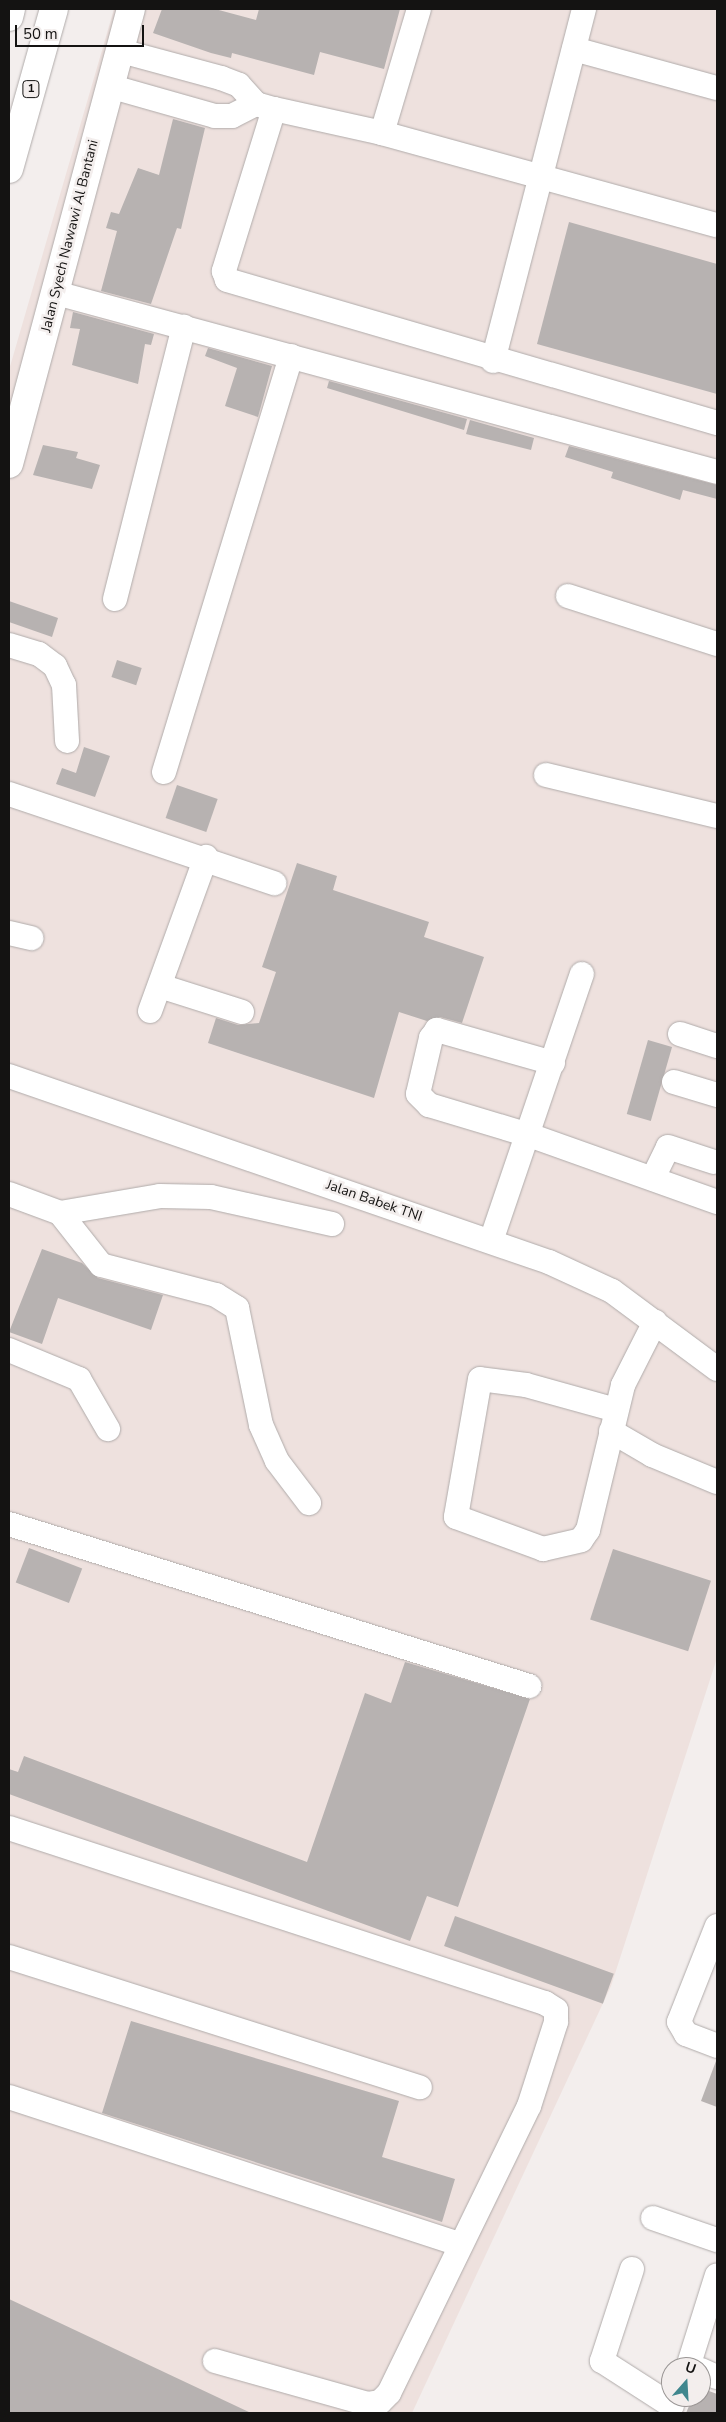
<!DOCTYPE html>
<style>
body{margin:0}
#map{position:relative;width:726px;height:2422px;overflow:hidden;background:#f3eeed;font-family:"Nunito Sans",sans-serif}
div>[style]{position:absolute}
[style*='--x']{left:calc(var(--x)*1px);top:calc(var(--y)*1px);width:calc(var(--w)*1px);rotate:calc(var(--a)*1deg)}
.built>*{inset:0;background:#eee1de}
.building>*{inset:0;background:#b7b2b1;transform-origin:0 0}
.roads{filter:drop-shadow(0 0 1px #b0abaa) drop-shadow(0 0 1px #b0abaa)}
.minor>*{height:24px;margin:-12px;padding:0 12px;transform-origin:12px;border-radius:12px;background:#fff}
.highway>*{height:28px;margin:-14px;padding:0 14px;transform-origin:14px;border-radius:14px;background:#fff}
span{translate:-50% -50%;white-space:nowrap;text-align:center;line-height:1.15;-webkit-text-stroke:5px #f3eeed;paint-order:stroke}
.shield-label span{padding:1px 4px;background:#f3eeed;border:1px solid;border-radius:4px;-webkit-text-stroke-width:0}
.shield-label{font-size:12px;color:#141312;font-weight:700}
.street-label{font-size:14px;color:#141312}
.frame{position:absolute;inset:0;border:10px solid #141312;pointer-events:none}
.north{position:absolute;left:661px;top:2357px;width:50px;height:50px;box-sizing:border-box;background:#f3eeed;border:1px solid #9a9695;border-radius:50%;rotate:19deg;font-size:14px;font-weight:700;line-height:20px;text-align:center;color:#141312}
.north::after{content:'';display:block;margin:auto;width:18px;height:22px;background:#40878e;clip-path:polygon(50% 0,100% 100%,50% 72%,0 100%)}
.scale{position:absolute;left:15px;top:25px;width:129px;height:22px;box-sizing:border-box;border:2px solid #141312;border-top:0;padding-left:6px;font-size:15px;line-height:18px;white-space:nowrap;color:#141312;-webkit-text-stroke:4px #f3eeed;paint-order:stroke}
</style>
<div id="map">
<div class="built">
<div style="clip-path:polygon(114px 9px,717px 9px,717px 1658px,611px 1986px,412px 2413px,9px 2413px,9px 370px)"></div>
</div>
<div class="building">
<div style="clip-path:polygon(162px 9px,215px 9px,256px 20px,259px 9px,400px 9px,384px 69px,320px 52px,314px 75px,232px 53px,231px 58px,211px 53px,153px 33px)"></div>
<div style="clip-path:polygon(173px 119px,205px 128px,181px 229px,177px 228px,151px 304px,101px 291px,117px 231px,106px 228px,111px 212px,119px 214px,138px 168px,159px 175px)"></div>
<div style="clip-path:polygon(569px 222px,717px 264px,717px 394px,537px 344px)"></div>
<div style="clip-path:polygon(73px 312px,154px 334px,151px 345px,145px 344px,138px 384px,72px 365px,80px 329px,70px 328px)"></div>
<div style="clip-path:polygon(208px 348px,272px 366px,258px 417px,225px 406px,237px 368px,205px 356px)"></div>
<div style="clip-path:polygon(329px 381px,467px 419px,464px 430px,327px 388px)"></div>
<div style="clip-path:polygon(470px 420px,534px 438px,531px 450px,466px 434px)"></div>
<div style="clip-path:polygon(43px 445px,78px 452px,76px 458px,100px 465px,92px 489px,33px 475px)"></div>
<div style="clip-path:polygon(569px 446px,717px 485px,717px 499px,683px 490px,680px 500px,611px 478px,613px 472px,565px 457px)"></div>
<div style="clip-path:polygon(9px 601px,58px 618px,52px 637px,9px 622px)"></div>
<div style="left:117px;top:660px;width:26px;height:18px;rotate:18deg"></div>
<div style="clip-path:polygon(84px 747px,110px 756px,95px 797px,56px 784px,62px 768px,76px 773px)"></div>
<div style="left:177px;top:785px;width:43px;height:35px;rotate:19deg"></div>
<div style="clip-path:polygon(297px 863px,337px 876px,333px 890px,429px 922px,424px 937px,484px 957px,462px 1023px,440px 1017px,427px 1021px,399px 1012px,374px 1098px,208px 1043px,216px 1018px,238px 1025px,259px 1023px,276px 972px,262px 967px)"></div>
<div style="left:648px;top:1040px;width:25px;height:77px;rotate:16deg"></div>
<div style="clip-path:polygon(42px 1249px,82px 1263px,98px 1278px,163px 1295px,151px 1330px,58px 1298px,42px 1344px,9px 1332px)"></div>
<div style="left:29px;top:1548px;width:57px;height:37px;rotate:21deg"></div>
<div style="left:613px;top:1549px;width:103px;height:74px;rotate:18deg"></div>
<div style="clip-path:polygon(405px 1662px,530px 1699px,458px 1907px,427px 1896px,410px 1941px,9px 1794px,9px 1769px,18px 1772px,24px 1756px,307px 1862px,365px 1693px,391px 1703px)"></div>
<div style="left:455px;top:1916px;width:169px;height:32px;rotate:20deg"></div>
<div style="clip-path:polygon(131px 2021px,399px 2101px,382px 2157px,455px 2179px,442px 2222px,102px 2113px)"></div>
<div style="clip-path:polygon(716px 2061px,717px 2061px,717px 2107px,701px 2101px)"></div>
<div style="clip-path:polygon(9px 2299px,251px 2413px,9px 2413px)"></div>
<div style="clip-path:polygon(701px 2388px,717px 2394px,717px 2413px,686px 2413px,693px 2397px,701px 2397px)"></div>
</div>
<div class="roads">
<div class="minor">
<div style="--x:574;--y:49;--w:148;--a:15.3"></div>
<div style="--x:121;--y:51;--w:104;--a:15.1"></div>
<div style="--x:221;--y:78;--w:19;--a:21"></div>
<div style="--x:239;--y:85;--w:25;--a:48"></div>
<div style="--x:256;--y:104;--w:19;--a:16"></div>
<div style="--x:274;--y:109;--w:111;--a:12.5"></div>
<div style="--x:382;--y:133;--w:347;--a:15.4"></div>
<div style="--x:109;--y:86;--w:110;--a:15.8"></div>
<div style="--x:215;--y:116;--w:17;--a:0"></div>
<div style="--x:232;--y:116;--w:27;--a:-27"></div>
<div style="--x:274;--y:109;--w:170;--a:107.2"></div>
<div style="--x:224;--y:271;--w:9;--a:72"></div>
<div style="--x:227;--y:280;--w:510;--a:16.27"></div>
<div style="--x:382;--y:133;--w:129;--a:-73.4"></div>
<div style="--x:56;--y:293;--w:685;--a:15.15"></div>
<div style="--x:493;--y:361;--w:364;--a:-75.5"></div>
<div style="--x:568;--y:596;--w:157;--a:17.9"></div>
<div style="--x:115;--y:599;--w:281;--a:-75.8"></div>
<div style="--x:9;--y:645;--w:31;--a:17"></div>
<div style="--x:39;--y:654;--w:20;--a:37"></div>
<div style="--x:55;--y:666;--w:21;--a:65"></div>
<div style="--x:64;--y:685;--w:56;--a:86.9"></div>
<div style="--x:164;--y:772;--w:435;--a:-73"></div>
<div style="--x:546;--y:775;--w:176;--a:13.5"></div>
<div style="--x:9;--y:794;--w:280;--a:18.6"></div>
<div style="--x:9;--y:933;--w:23;--a:13"></div>
<div style="--x:160;--y:986;--w:86;--a:17.6"></div>
<div style="--x:150;--y:1011;--w:164;--a:-70"></div>
<div style="--x:680;--y:1034;--w:39;--a:18"></div>
<div style="--x:553;--y:1063;--w:121;--a:-164.1"></div>
<div style="--x:437;--y:1030;--w:10;--a:127"></div>
<div style="--x:431;--y:1038;--w:57;--a:103.1"></div>
<div style="--x:418;--y:1094;--w:16;--a:45"></div>
<div style="--x:429;--y:1105;--w:104;--a:16.7"></div>
<div style="--x:529;--y:1135;--w:200;--a:19.6"></div>
<div style="--x:9;--y:1076;--w:571;--a:19.01"></div>
<div style="--x:549;--y:1262;--w:69;--a:24.7"></div>
<div style="--x:612;--y:1291;--w:131;--a:36.6"></div>
<div style="--x:674;--y:1082;--w:45;--a:16.8"></div>
<div style="--x:653;--y:1178;--w:34;--a:-64"></div>
<div style="--x:668;--y:1147;--w:48;--a:18.1"></div>
<div style="--x:9;--y:1194;--w:54;--a:20.4"></div>
<div style="--x:60;--y:1213;--w:101;--a:-9.6"></div>
<div style="--x:160;--y:1196;--w:51;--a:1.1"></div>
<div style="--x:211;--y:1197;--w:124;--a:12.6"></div>
<div style="--x:60;--y:1213;--w:66;--a:51.7"></div>
<div style="--x:101;--y:1265;--w:119;--a:14.6"></div>
<div style="--x:216;--y:1295;--w:25;--a:32"></div>
<div style="--x:237;--y:1308;--w:119;--a:78.4"></div>
<div style="--x:261;--y:1425;--w:39;--a:66"></div>
<div style="--x:277;--y:1461;--w:53;--a:52.7"></div>
<div style="--x:491;--y:1241;--w:282;--a:-71.2"></div>
<div style="--x:9;--y:1350;--w:76;--a:22.5"></div>
<div style="--x:79;--y:1379;--w:58;--a:59.9"></div>
<div style="--x:616;--y:1410;--w:93;--a:-164.5"></div>
<div style="--x:526;--y:1385;--w:46;--a:-172.6"></div>
<div style="--x:480;--y:1379;--w:140;--a:99.9"></div>
<div style="--x:456;--y:1517;--w:93;--a:20.2"></div>
<div style="--x:543;--y:1549;--w:39;--a:-13"></div>
<div style="--x:581;--y:1540;--w:12;--a:-55"></div>
<div style="--x:588;--y:1530;--w:149;--a:-76.4"></div>
<div style="--x:623;--y:1385;--w:71;--a:-63.1"></div>
<div style="--x:611;--y:1431;--w:48;--a:30.3"></div>
<div style="--x:652;--y:1455;--w:70;--a:22.6"></div>
<div style="--x:9;--y:1524;--w:545;--a:17.3"></div>
<div style="--x:9;--y:1828;--w:564;--a:18.08"></div>
<div style="--x:545;--y:2003;--w:13;--a:32"></div>
<div style="--x:556;--y:2010;--w:12;--a:90"></div>
<div style="--x:556;--y:2022;--w:88;--a:107.8"></div>
<div style="--x:529;--y:2106;--w:319;--a:116"></div>
<div style="--x:389;--y:2393;--w:13;--a:135"></div>
<div style="--x:380;--y:2402;--w:12;--a:171"></div>
<div style="--x:368;--y:2404;--w:159;--a:-164.3"></div>
<div style="--x:717;--y:1926;--w:103;--a:111.6"></div>
<div style="--x:679;--y:2022;--w:14;--a:60"></div>
<div style="--x:686;--y:2034;--w:33;--a:21"></div>
<div style="--x:9;--y:1957;--w:431;--a:17.6"></div>
<div style="--x:9;--y:2097;--w:473;--a:18.1"></div>
<div style="--x:653;--y:2218;--w:68;--a:19"></div>
<div style="--x:632;--y:2269;--w:97;--a:108.1"></div>
<div style="--x:602;--y:2361;--w:83;--a:32.7"></div>
<div style="--x:688;--y:2367;--w:96;--a:-72.5"></div>
<div style="--x:701;--y:2370;--w:17;--a:24"></div>
</div>
<div class="highway">
<div style="--x:9;--y:17;--w:8;--a:-76"></div>
<div style="--x:9;--y:169;--w:166;--a:-74.3"></div>
<div style="--x:9;--y:464;--w:471;--a:-75"></div>
</div>
</div>
<div class="shield-label">
<span style="left:31px;top:89px">1</span>
</div>
<div class="street-label">
<span style="left:70px;top:236px;rotate:-76deg">Jalan Syech Nawawi Al Bantani</span>
<span style="left:374px;top:1201px;rotate:19deg">Jalan Babek TNI</span>
</div>
<div class="frame"></div>
<div class="north">U</div>
<div class="scale">50 m</div>
</div>
